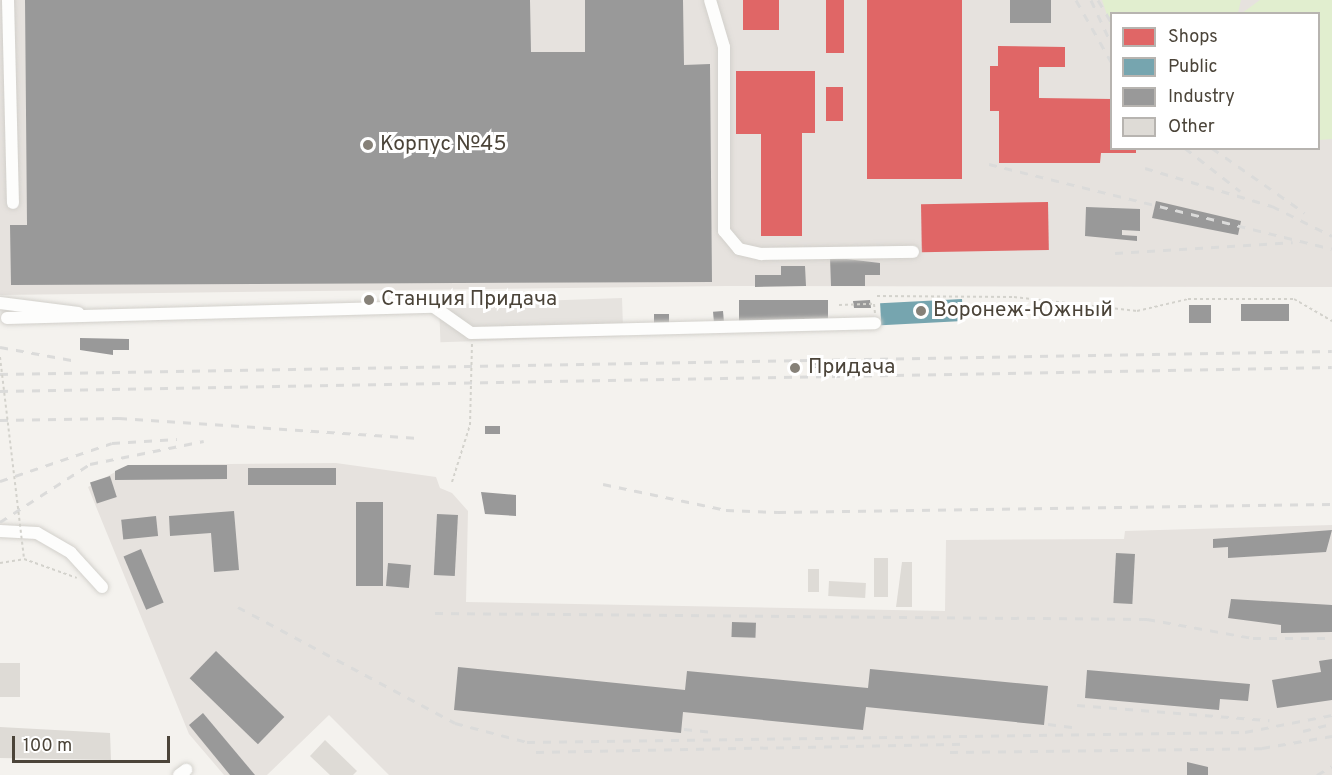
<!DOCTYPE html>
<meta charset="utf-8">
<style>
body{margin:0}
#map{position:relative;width:1332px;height:775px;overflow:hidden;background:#f4f2ee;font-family:Overpass,sans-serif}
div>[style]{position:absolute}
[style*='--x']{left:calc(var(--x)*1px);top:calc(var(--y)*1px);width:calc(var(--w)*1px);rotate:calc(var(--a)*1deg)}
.industrial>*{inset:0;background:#e6e2de}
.green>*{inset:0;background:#e1eecf}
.parking>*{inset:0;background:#e6e3df;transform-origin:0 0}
.shops>*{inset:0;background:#e06666;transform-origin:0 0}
.public>*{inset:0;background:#76a5af;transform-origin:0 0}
.industry>*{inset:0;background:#999;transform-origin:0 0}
.building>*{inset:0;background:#dedbd6;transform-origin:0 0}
.path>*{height:2px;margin-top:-1px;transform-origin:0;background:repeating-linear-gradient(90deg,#d3d2cc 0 3px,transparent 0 6px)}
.roads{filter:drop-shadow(0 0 2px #d2d0cb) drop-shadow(0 0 2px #d2d0cb)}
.minor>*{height:12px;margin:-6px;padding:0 6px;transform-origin:6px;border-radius:6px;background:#fdfdfc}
.rail>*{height:3px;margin-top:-1.5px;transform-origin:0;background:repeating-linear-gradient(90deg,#dbdbda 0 8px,transparent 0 16px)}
.path-bridge>*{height:2px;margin-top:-1px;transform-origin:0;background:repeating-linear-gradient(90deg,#d3d2cc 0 3px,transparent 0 6px)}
.dots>*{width:16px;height:16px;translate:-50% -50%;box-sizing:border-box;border:3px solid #fff;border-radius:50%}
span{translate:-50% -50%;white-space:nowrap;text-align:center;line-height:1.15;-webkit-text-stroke:6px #fff;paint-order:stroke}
.poi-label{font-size:21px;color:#4b4439}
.left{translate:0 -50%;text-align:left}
.legend{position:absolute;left:1110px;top:12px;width:210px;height:138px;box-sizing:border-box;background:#fff;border:2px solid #b7b4b0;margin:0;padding:8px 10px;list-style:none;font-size:18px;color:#4b4439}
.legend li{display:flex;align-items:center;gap:12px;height:30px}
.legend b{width:30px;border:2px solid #b7b4b0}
.scale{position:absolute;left:12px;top:736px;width:158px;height:27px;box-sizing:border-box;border:3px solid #4b4439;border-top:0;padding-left:8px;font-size:18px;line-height:21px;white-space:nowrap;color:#4b4439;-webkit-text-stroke:4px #fff;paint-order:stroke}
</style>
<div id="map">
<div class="industrial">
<div style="clip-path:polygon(evenodd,0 0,1332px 0,1332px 287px,726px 286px,0 295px,0 0,1112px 14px,1318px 14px,1318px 148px,1112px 148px,1112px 14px)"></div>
<div style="clip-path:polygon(336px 463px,436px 477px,440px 488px,452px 493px,468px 511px,466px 602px,945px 611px,946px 540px,1124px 539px,1125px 531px,1332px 525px,1332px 775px,389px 775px,329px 715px,267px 775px,224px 775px,189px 734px,88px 487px,128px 465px)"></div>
</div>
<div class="green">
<div style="clip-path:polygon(1102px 0,1241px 0,1238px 13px,1112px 14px,1111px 27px)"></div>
<div style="clip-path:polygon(1260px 0,1332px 0,1332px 139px,1319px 140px,1318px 14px,1242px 13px)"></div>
</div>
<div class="parking">
<div style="left:622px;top:298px;width:38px;height:183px;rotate:88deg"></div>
</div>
<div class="shops">
<div style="left:743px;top:0;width:36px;height:30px"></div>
<div style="left:826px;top:0;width:18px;height:53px"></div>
<div style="left:867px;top:0;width:95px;height:179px"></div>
<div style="clip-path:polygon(998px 46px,1065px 47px,1065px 67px,1039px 67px,1039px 98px,1112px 99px,1112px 148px,1136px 148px,1136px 153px,1101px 153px,1100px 163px,999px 163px,999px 111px,990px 111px,990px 66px,998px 66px)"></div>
<div style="clip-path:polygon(736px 71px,815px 71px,815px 133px,802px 133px,802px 236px,761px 236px,761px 134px,736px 134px)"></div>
<div style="left:843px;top:87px;width:34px;height:17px;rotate:90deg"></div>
<div style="left:1048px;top:202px;width:48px;height:127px;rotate:89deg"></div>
</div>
<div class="public">
<div style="left:962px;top:299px;width:22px;height:82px;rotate:87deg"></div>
</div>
<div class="industry">
<div style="clip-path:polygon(25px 0,530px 0,531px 52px,585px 52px,585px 0,683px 0,684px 65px,710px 64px,712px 282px,11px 285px,10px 225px,27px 225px)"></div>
<div style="left:1010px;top:0;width:41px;height:23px"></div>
<div style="clip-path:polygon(1156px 201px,1241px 221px,1238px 235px,1152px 218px)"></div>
<div style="clip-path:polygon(1086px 207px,1140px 209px,1140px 231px,1122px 230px,1122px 235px,1137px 236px,1137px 241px,1085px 236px)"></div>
<div style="clip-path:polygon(830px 257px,880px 263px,880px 275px,865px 275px,865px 286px,831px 286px)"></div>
<div style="clip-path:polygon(781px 266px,805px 266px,806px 286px,755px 287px,755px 275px,781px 275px)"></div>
<div style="left:739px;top:300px;width:89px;height:22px"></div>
<div style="clip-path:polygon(870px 300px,871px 308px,854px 308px,853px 301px)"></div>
<div style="left:1289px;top:304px;width:17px;height:48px;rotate:90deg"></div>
<div style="left:1189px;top:305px;width:22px;height:18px"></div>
<div style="left:723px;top:311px;width:11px;height:10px;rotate:85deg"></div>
<div style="left:654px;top:314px;width:15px;height:10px"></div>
<div style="clip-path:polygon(80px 338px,129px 339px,129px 350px,113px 350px,113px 355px,80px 350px)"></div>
<div style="clip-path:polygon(870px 362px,870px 367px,854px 367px,854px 363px)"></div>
<div style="left:814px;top:363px;width:16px;height:5px"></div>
<div style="left:485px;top:426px;width:15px;height:8px"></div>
<div style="clip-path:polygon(128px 465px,227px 465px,227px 479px,115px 480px,115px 471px)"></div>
<div style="left:336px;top:468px;width:17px;height:88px;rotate:90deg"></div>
<div style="left:110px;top:476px;width:22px;height:21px;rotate:72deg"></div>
<div style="clip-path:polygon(481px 492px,516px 495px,516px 516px,485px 514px)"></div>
<div style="left:356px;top:502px;width:27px;height:84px"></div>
<div style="clip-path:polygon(234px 511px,239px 570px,214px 572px,211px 533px,170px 536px,169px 516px)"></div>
<div style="left:437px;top:514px;width:21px;height:61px;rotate:3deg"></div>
<div style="left:156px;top:516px;width:20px;height:35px;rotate:84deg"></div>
<div style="clip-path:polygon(1332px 530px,1326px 552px,1228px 558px,1228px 547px,1213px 548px,1213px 539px)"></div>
<div style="left:141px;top:549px;width:58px;height:19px;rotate:67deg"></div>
<div style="left:1116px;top:553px;width:19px;height:50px;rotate:3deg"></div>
<div style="left:388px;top:563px;width:23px;height:23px;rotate:5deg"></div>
<div style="clip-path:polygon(1231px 599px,1332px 605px,1332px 632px,1281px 633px,1281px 625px,1228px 618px)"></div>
<div style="left:732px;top:622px;width:24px;height:15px;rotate:2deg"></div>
<div style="left:216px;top:651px;width:95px;height:38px;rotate:44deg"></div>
<div style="clip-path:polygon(1332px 659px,1332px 700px,1277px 708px,1272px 680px,1321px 672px,1319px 661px)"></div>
<div style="clip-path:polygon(458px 667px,685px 690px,687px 671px,868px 688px,870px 669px,1048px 686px,1044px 725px,866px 707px,863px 730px,683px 712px,681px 733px,454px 710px)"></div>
<div style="clip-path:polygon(1087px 670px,1250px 684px,1248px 701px,1220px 699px,1219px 710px,1085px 698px)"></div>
<div style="clip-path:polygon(203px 713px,255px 775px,230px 775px,189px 725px)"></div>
<div style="clip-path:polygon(1187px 762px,1208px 767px,1208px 775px,1187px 775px)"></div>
</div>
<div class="building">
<div style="left:874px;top:558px;width:14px;height:39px"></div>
<div style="clip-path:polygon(902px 562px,912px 562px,912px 607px,896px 607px)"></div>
<div style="left:808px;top:569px;width:11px;height:23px"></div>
<div style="left:829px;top:581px;width:37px;height:15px;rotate:3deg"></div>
<div style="left:0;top:663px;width:20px;height:34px"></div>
<div style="clip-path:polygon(0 727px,110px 733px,111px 760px,0 758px)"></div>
<div style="clip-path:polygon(325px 740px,357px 771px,353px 775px,330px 775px,310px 756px)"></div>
</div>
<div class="path">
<div style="--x:877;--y:296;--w:137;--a:0.4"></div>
<div style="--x:1014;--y:297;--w:124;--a:6.5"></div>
<div style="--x:1137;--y:311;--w:52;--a:-13.2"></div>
<div style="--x:1188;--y:299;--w:106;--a:0"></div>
<div style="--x:1294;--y:299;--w:44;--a:30.1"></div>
<div style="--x:839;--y:305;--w:35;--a:-2"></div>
<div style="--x:874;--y:304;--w:10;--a:84"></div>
<div style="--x:814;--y:366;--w:56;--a:-1"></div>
<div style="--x:452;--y:482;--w:60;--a:-72.5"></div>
<div style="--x:470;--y:425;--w:81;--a:-88.6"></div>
<div style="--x:0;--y:563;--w:24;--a:-9"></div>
<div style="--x:24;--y:559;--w:56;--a:19.7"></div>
</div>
<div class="roads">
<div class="minor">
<div style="--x:8;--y:0;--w:203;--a:88.6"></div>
<div style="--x:710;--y:0;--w:49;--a:73.4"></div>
<div style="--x:724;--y:47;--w:184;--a:90"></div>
<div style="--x:724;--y:231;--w:23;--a:50"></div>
<div style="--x:739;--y:249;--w:23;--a:13"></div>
<div style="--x:761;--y:254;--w:152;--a:-0.8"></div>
<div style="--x:0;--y:303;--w:79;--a:7.3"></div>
<div style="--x:7;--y:318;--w:427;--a:-1.5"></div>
<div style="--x:434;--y:307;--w:45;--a:35.1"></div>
<div style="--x:471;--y:333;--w:404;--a:-1.4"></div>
<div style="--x:0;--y:531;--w:37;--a:3"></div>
<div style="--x:37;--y:533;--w:39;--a:30"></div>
<div style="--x:71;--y:553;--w:46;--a:47.6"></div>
<div style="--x:179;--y:775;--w:9;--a:-36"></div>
</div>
</div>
<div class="rail">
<div style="--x:1076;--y:0;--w:73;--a:60.3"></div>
<div style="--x:1091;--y:0;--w:50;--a:65"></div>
<div style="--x:1098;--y:0;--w:27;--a:59"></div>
<div style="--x:1185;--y:148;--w:70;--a:38"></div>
<div style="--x:1212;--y:148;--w:113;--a:35"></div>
<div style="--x:989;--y:164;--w:353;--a:13.9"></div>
<div style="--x:1145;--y:168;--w:133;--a:16.7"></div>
<div style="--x:1272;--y:206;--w:67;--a:26.6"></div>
<div style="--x:1115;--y:253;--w:178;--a:-3.5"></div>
<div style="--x:0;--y:347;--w:78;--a:10.3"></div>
<div style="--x:0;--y:374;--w:1332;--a:-0.99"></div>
<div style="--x:0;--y:391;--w:1332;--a:-1.03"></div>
<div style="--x:0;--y:420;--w:119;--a:-1"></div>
<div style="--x:119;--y:418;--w:300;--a:3.8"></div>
<div style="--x:0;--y:481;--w:118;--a:-18.7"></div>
<div style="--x:112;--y:443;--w:65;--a:-3.5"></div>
<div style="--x:603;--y:484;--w:126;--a:11.9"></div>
<div style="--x:726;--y:510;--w:52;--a:2.2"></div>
<div style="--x:778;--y:512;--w:554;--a:-0.83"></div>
<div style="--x:0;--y:522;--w:107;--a:-32.8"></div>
<div style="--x:90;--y:464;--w:116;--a:-11.4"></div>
<div style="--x:238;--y:607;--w:246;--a:28.1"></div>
<div style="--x:455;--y:723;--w:74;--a:14.8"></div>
<div style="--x:527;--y:742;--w:718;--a:-0.8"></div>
<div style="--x:1245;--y:732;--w:89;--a:-11.1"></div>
<div style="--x:435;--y:613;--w:712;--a:0.48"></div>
<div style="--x:1147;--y:619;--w:108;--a:10.2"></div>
<div style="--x:1253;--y:638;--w:79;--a:0"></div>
<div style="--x:1077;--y:705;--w:193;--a:4.5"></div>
<div style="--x:1048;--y:724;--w:26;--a:7"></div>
<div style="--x:684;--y:729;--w:29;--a:6"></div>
<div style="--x:1303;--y:731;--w:30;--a:-14"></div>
<div style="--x:536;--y:752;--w:429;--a:-1.1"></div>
<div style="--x:950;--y:752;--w:312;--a:-0.7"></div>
<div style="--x:1262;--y:748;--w:71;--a:-9.7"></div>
<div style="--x:1317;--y:775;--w:17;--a:-31"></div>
</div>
<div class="path-bridge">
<div style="--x:0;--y:357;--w:203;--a:83.2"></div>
</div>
<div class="dots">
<div style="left:368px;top:145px;background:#868178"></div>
<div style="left:369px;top:300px;background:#868178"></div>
<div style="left:921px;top:311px;background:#868178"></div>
<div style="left:795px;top:368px;background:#868178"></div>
</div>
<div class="poi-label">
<span class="left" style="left:380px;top:145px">Корпус №45</span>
<span class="left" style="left:381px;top:300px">Станция Придача</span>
<span class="left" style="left:933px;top:311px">Воронеж-Южный</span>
<span class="left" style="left:808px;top:368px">Придача</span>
</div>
<ul class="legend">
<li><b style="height:16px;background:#e06666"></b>Shops</li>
<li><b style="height:16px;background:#76a5af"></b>Public</li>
<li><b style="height:16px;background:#999"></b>Industry</li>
<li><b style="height:16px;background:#dedbd6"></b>Other</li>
</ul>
<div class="scale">100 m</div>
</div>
